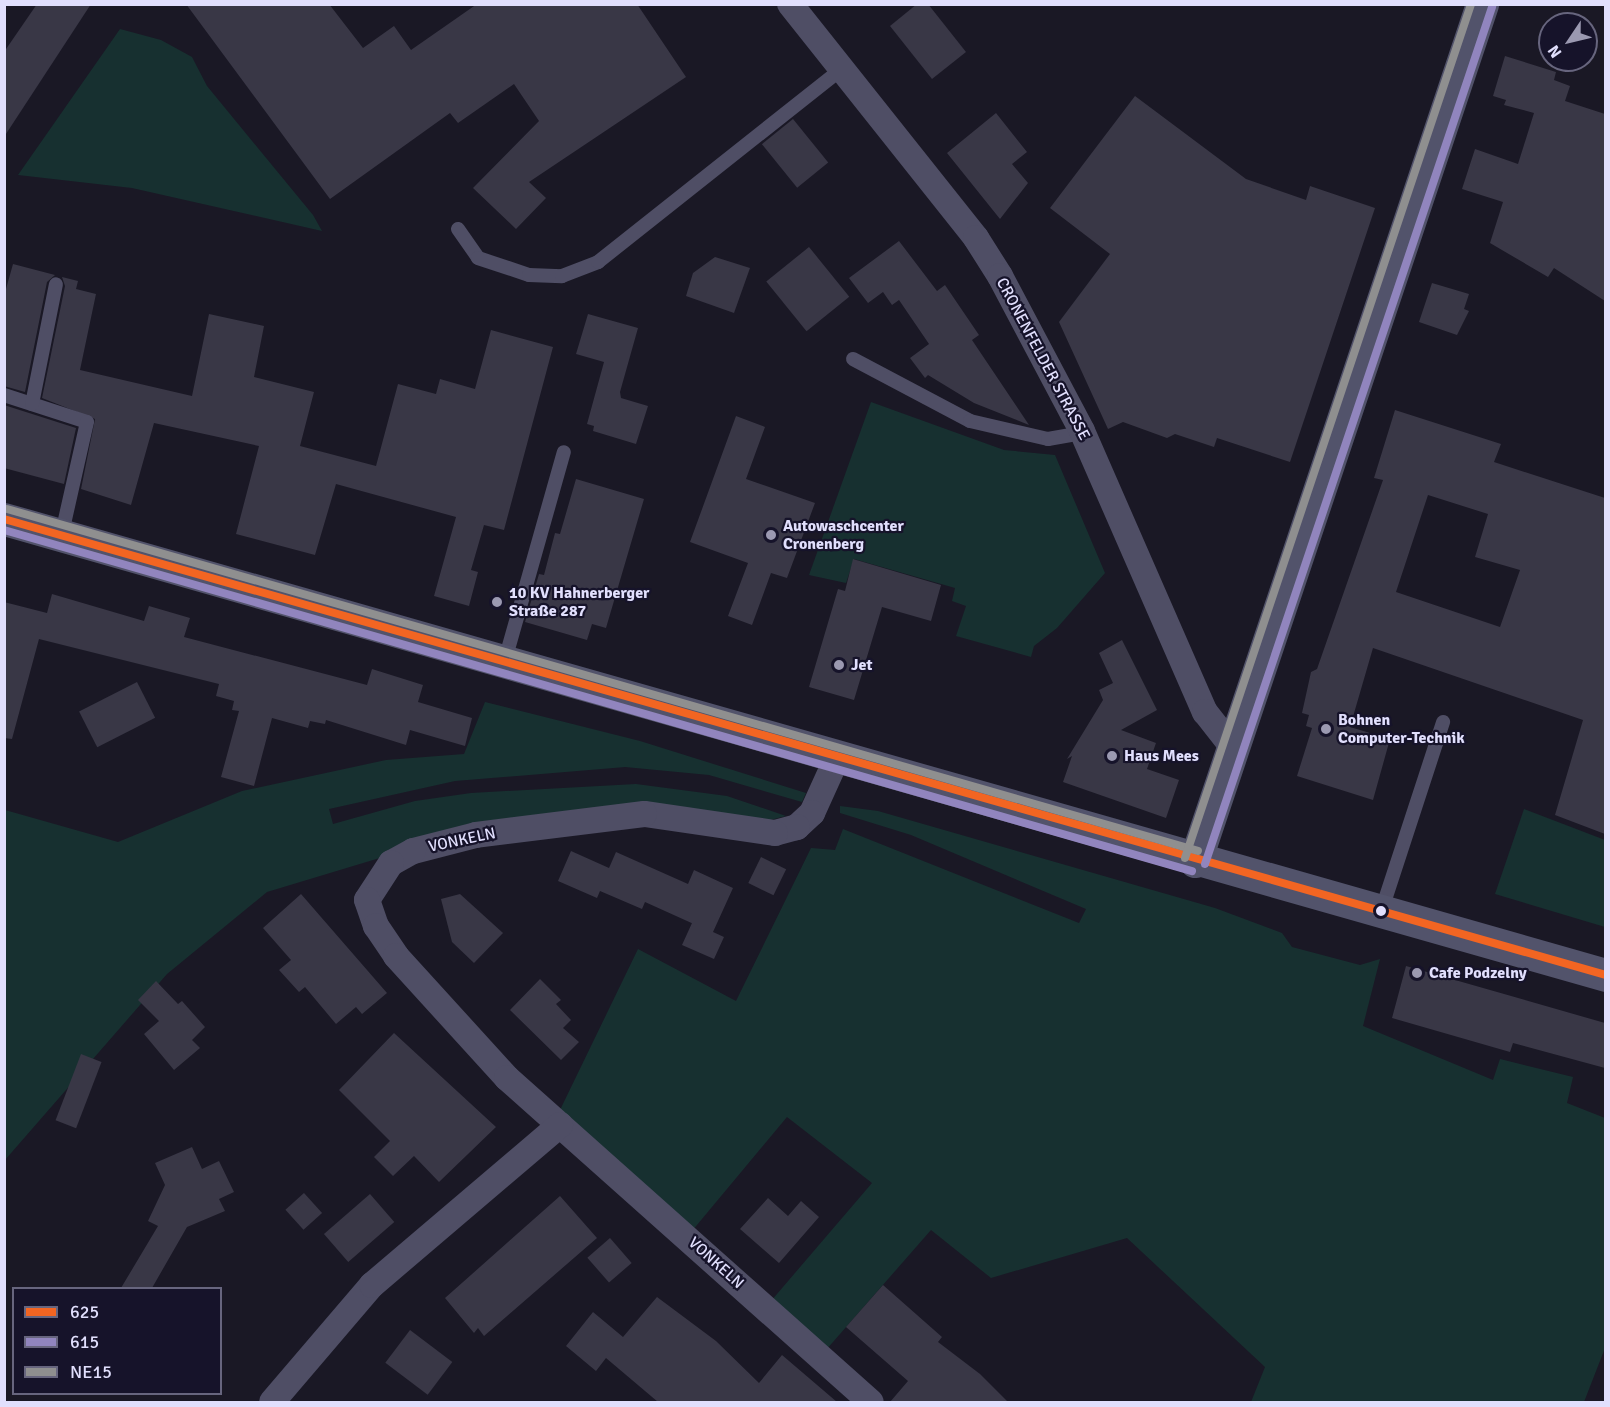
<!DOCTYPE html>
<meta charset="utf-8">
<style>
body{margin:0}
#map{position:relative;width:1610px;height:1407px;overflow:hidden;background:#1a1825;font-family:Signika,sans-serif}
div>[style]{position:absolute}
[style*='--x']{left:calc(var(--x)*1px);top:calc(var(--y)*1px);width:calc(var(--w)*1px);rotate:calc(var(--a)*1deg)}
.green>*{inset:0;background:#173030}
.building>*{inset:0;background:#393746;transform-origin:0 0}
.service>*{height:14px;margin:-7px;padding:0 7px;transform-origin:7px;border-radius:7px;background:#4f4e65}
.minor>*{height:26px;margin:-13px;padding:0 13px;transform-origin:13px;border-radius:13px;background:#4f4e65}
.secondary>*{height:33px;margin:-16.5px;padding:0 16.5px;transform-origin:16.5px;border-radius:16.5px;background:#52536b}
.bus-1>*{height:8px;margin:-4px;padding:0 4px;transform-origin:4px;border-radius:4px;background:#f26522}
.bus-2>*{height:8px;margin:-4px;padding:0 4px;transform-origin:4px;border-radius:4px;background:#9185be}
.bus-3>*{height:8px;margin:-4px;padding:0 4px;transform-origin:4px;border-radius:4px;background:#8f8f8f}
.dots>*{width:16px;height:16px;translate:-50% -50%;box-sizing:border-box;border:3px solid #16132a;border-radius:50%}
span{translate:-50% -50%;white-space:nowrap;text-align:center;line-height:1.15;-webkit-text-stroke:4.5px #16132a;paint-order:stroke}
.street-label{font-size:16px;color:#e1dffd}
.poi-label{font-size:16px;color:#e1dffd;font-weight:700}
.left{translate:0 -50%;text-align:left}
.frame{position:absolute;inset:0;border:6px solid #e1dffd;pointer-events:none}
.legend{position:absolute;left:12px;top:1287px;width:210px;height:108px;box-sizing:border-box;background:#16132a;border:2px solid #67657e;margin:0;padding:8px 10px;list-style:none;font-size:18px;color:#e1dffd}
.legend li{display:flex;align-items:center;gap:12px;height:30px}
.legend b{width:30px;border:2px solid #67657e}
.north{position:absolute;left:1538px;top:12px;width:60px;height:60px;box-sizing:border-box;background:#16132a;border:2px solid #67657e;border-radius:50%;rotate:235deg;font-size:16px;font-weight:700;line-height:24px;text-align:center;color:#e1dffd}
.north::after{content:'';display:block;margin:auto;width:21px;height:27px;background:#9b99b1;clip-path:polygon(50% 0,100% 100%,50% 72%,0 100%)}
</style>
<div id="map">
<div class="green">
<div style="clip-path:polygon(120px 29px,161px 40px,192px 57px,207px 86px,313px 215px,322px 231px,132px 188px,18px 175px)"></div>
<div style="clip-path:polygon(871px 402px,1004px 450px,1055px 455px,1105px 573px,1057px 628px,1034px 646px,1031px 657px,956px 636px,966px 606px,952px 601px,955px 588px,854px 559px,846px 583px,809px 575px)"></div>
<div style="clip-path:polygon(485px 702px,640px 741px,806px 793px,802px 802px,709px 775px,625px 767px,455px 781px,329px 809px,333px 824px,415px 801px,471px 793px,636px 784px,727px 796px,786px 816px,766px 821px,663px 806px,383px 857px,267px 892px,167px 974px,5px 1160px,5px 810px,118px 842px,242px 791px,386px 760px,464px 754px)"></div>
<div style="clip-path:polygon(840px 806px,878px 811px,1215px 908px,1282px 933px,1292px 947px,1360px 965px,1380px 959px,1363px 1026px,1493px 1080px,1500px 1059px,1573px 1077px,1567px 1103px,1605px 1118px,1605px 1348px,1584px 1402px,1251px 1402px,1265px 1367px,1127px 1238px,991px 1278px,931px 1230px,826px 1350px,771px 1301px,872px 1183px,787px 1117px,692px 1231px,560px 1110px,638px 949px,736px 1001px,811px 848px,835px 850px,843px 829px,1079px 923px,1086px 909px,911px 835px,840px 813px)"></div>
<div style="clip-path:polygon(1524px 809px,1605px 840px,1605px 927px,1495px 894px)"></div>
</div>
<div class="building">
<div style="clip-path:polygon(37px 4px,91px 4px,4px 137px,4px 52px)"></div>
<div style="clip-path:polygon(186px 4px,329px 4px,363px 48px,394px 26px,411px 50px,477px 4px,637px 4px,686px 77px,529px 182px,546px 198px,516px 229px,473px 188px,539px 121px,514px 84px,458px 123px,450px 113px,330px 199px)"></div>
<div style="clip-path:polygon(917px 4px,928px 4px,966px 52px,932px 79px,890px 26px)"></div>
<div style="clip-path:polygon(1505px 56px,1556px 72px,1554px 80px,1570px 86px,1565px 101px,1605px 114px,1605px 301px,1554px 268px,1548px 277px,1490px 243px,1503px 202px,1462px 189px,1475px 149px,1518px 164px,1534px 113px,1504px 105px,1506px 100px,1493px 96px)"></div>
<div style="clip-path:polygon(1135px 96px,1246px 179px,1306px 200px,1310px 186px,1375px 208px,1290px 462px,1217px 438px,1214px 447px,1175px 434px,1167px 438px,1123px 422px,1108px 429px,1059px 322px,1110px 254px,1050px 208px)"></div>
<div style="clip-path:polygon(996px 113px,1027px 152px,1012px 164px,1028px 183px,1000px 219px,947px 153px)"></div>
<div style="left:793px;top:119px;width:56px;height:40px;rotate:51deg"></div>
<div style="clip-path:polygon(899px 241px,937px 291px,945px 285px,979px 335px,972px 340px,1029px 425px,974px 403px,928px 375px,925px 378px,910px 358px,929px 344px,899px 300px,892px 305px,883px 292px,868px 303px,849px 278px)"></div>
<div style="left:809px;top:247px;width:64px;height:55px;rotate:51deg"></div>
<div style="clip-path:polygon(715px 257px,750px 268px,734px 313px,686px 296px,693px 273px)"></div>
<div style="clip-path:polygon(13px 264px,55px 275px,47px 282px,25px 392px,4px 386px,4px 296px)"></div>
<div style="clip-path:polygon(62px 277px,78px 281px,76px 289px,96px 294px,80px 370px,192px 396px,209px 314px,264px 326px,254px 377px,314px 392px,300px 446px,376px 466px,398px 384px,436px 394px,440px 379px,475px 389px,491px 330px,553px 347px,504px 530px,484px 525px,471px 570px,478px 572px,469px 606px,434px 596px,456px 517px,336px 484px,315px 555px,236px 534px,259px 446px,154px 423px,131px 505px,81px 489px,95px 419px,42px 398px,65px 286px)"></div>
<div style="clip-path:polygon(1432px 283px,1469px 294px,1464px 309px,1469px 311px,1457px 335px,1419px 322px)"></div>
<div style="clip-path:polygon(588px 314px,638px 328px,620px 392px,621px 398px,648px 406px,636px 444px,593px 431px,594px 426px,587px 424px,604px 362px,576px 354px)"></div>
<div style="clip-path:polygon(4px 405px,76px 428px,64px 484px,4px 468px)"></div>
<div style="clip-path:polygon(evenodd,1395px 410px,1501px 444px,1494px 462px,1605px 498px,1605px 834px,1555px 815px,1583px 720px,1373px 648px,1350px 727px,1390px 739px,1373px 800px,1297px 776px,1312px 728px,1306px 726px,1309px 715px,1302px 713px,1311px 672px,1317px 669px,1383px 480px,1374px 478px,1395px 410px,1428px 495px,1488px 514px,1475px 557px,1520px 570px,1500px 627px,1396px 592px,1428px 495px)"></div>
<div style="clip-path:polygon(736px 416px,765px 427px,746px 479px,815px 503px,787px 578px,771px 573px,752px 625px,728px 616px,748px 563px,690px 542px)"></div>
<div style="clip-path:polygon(576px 479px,644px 499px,606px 628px,592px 624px,587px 640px,525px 622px,539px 574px,544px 575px,555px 533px,560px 534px)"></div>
<div style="clip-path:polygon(853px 559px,941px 585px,931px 621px,882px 607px,854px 700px,809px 687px,838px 589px,845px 591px)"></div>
<div style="clip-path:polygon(52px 594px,144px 621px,149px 606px,190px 618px,184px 637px,367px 685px,372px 669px,423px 685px,418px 702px,472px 718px,465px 746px,410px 730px,406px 745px,326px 720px,325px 724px,310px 721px,308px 728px,272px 718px,254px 786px,221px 777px,239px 711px,232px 710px,234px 701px,216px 696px,219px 684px,39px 639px,12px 739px,4px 738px,4px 602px,47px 613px)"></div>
<div style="clip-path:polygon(1122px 640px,1157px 710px,1121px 730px,1156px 743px,1147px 769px,1179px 780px,1166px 818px,1063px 782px,1072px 756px,1067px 759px,1103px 700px,1099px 690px,1113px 683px,1099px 653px)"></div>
<div style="left:137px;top:682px;width:40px;height:65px;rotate:63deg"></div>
<div style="clip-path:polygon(571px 851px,609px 868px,616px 852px,688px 884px,694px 870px,733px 888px,713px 932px,724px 937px,714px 959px,682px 945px,692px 923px,707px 930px,645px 902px,642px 909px,600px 891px,597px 898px,558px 881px)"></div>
<div style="left:761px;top:857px;width:28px;height:29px;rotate:26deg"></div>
<div style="clip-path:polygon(301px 894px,387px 993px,362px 1014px,356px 1007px,336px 1024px,305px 987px,299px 992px,279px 970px,291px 960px,263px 928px)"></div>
<div style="clip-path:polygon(460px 894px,503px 933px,474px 963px,452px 942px,441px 899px)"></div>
<div style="clip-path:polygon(1406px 966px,1605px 1023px,1605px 1068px,1513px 1043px,1510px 1052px,1392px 1018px)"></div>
<div style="clip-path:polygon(540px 979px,561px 1000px,556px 1004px,571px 1020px,563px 1028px,579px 1042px,561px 1060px,510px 1010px)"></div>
<div style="clip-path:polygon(156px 981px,178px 1004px,182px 1001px,205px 1027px,192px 1040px,200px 1048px,174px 1070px,144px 1034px,159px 1021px,138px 1000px)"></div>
<div style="clip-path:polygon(394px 1033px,496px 1127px,439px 1182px,414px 1156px,393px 1176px,374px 1157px,390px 1141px,339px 1090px)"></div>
<div style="left:81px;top:1054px;width:22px;height:71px;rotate:21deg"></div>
<div style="clip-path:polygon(192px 1147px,202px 1169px,219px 1161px,234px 1192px,219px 1199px,225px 1211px,187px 1227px,152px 1288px,121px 1288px,158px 1226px,148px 1221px,165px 1185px,155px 1163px)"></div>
<div style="left:304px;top:1193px;width:27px;height:25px;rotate:48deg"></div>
<div style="left:370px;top:1194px;width:37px;height:61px;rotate:49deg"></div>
<div style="clip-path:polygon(560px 1196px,597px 1238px,484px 1336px,478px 1328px,474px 1333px,445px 1298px)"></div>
<div style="clip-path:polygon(768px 1198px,788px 1216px,801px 1201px,819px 1217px,779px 1263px,740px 1229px)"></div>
<div style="left:610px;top:1238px;width:33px;height:30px;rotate:49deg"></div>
<div style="clip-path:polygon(883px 1285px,942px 1337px,938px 1342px,980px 1374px,1008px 1402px,890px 1402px,908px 1381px,846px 1327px)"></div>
<div style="clip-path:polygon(657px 1297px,716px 1341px,759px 1383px,782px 1355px,837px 1402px,658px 1402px,606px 1358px,596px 1371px,566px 1346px,593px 1312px,623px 1337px)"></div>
<div style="left:410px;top:1330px;width:53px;height:41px;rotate:37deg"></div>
</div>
<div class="service">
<div style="--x:458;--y:229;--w:35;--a:55"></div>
<div style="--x:478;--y:258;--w:54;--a:18.4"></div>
<div style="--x:529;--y:275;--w:33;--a:2"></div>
<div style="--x:562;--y:276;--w:39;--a:-21"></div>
<div style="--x:598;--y:262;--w:308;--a:-38.4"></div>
<div style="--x:853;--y:359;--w:132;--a:27.9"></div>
<div style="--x:970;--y:421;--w:80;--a:13"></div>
<div style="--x:1048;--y:439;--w:36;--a:-10"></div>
<div style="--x:4;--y:395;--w:87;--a:18"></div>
<div style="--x:87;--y:422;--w:114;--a:102.7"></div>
<div style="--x:32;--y:404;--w:122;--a:-78.7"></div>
<div style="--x:505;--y:660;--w:216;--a:-74.2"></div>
<div style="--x:1381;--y:912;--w:200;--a:-71.9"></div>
</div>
<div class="minor">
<div style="--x:790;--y:4;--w:299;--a:51.5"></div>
<div style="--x:976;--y:238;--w:45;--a:57.7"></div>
<div style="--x:1000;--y:276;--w:175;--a:62.1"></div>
<div style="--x:1082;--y:431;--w:307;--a:66.4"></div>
<div style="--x:1205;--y:712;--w:47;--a:51.9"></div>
<div style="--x:837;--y:758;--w:60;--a:114.4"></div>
<div style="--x:812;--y:813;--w:21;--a:137"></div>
<div style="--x:797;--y:827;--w:23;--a:165"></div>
<div style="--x:775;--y:833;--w:132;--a:-171.7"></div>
<div style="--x:644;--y:814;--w:169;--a:172.9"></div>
<div style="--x:476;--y:835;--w:65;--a:165.7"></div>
<div style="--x:413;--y:851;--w:25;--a:151"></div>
<div style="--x:391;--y:863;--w:44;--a:123"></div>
<div style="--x:367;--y:900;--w:28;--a:71"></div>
<div style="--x:376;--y:926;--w:36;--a:56"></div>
<div style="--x:396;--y:956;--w:165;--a:47.7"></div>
<div style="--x:507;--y:1078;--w:487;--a:41.7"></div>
<div style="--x:272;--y:1402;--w:154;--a:-49.5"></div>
<div style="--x:372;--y:1285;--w:247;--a:-40.4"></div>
</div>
<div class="secondary">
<div style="--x:4;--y:519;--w:1666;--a:15.89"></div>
<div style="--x:1195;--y:861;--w:904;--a:-71.48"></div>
</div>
<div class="bus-1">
<div style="--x:4;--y:519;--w:1666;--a:15.89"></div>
</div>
<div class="bus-2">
<div style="--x:4;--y:530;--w:1236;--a:16.02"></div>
<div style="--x:1205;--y:864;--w:904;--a:-71.48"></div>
</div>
<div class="bus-3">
<div style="--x:7;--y:509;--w:1239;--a:16.02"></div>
<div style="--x:1185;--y:858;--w:901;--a:-71.48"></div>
</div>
<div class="dots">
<div style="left:771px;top:535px;background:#9b99b1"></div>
<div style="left:497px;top:602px;background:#9b99b1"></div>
<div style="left:839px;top:665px;background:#9b99b1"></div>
<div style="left:1326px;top:729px;background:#9b99b1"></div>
<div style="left:1112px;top:756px;background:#9b99b1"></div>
<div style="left:1381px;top:911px;background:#e1dffd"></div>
<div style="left:1417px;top:973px;background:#9b99b1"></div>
</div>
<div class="street-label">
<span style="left:1043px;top:359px;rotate:62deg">CRONENFELDER STRASSE</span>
<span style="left:462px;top:840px;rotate:-12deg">VONKELN</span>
<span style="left:716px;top:1263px;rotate:42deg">VONKELN</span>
</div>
<div class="poi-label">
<span class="left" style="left:783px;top:535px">Autowaschcenter<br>Cronenberg</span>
<span class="left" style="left:509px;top:602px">10 KV Hahnerberger<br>Straße 287</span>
<span class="left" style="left:851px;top:665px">Jet</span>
<span class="left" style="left:1338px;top:729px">Bohnen<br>Computer-Technik</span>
<span class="left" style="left:1124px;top:756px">Haus Mees</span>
<span class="left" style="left:1429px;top:973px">Cafe Podzelny</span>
</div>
<div class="frame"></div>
<ul class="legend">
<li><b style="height:8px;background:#f26522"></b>625</li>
<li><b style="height:8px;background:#9185be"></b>615</li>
<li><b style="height:8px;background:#8f8f8f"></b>NE15</li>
</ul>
<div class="north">N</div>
</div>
